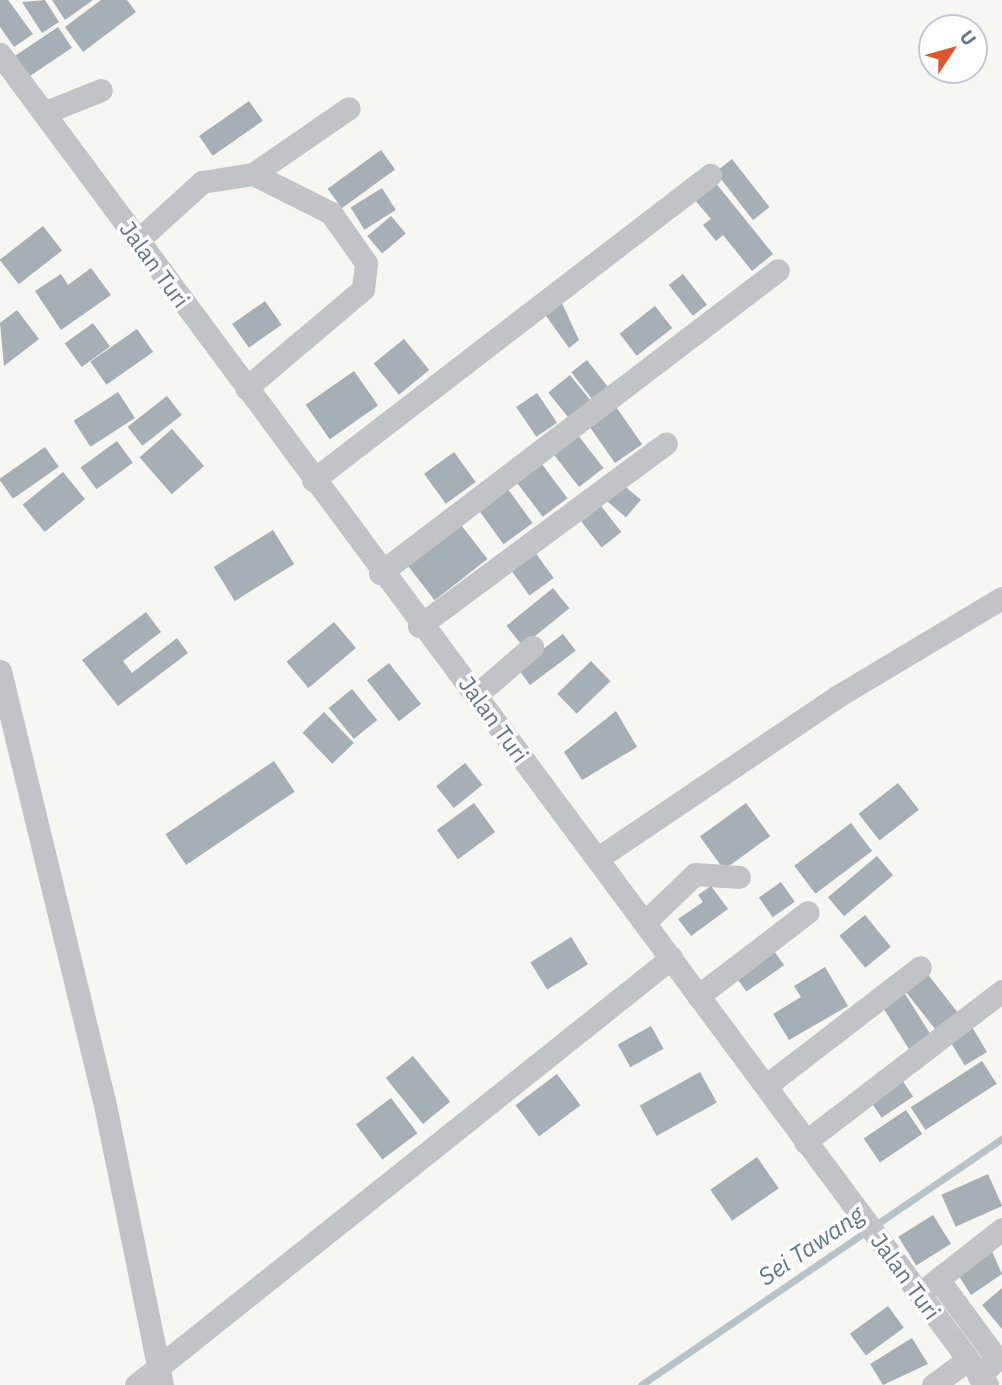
<!DOCTYPE html>
<style>
body{margin:0}
#map{position:relative;width:1002px;height:1385px;overflow:hidden;background:#f6f6f3;font-family:"IBM Plex Sans",sans-serif}
div>[style]{position:absolute}
[style*='--x']{left:calc(var(--x)*1px);top:calc(var(--y)*1px);width:calc(var(--w)*1px);rotate:calc(var(--a)*1deg)}
.stream>*{height:7px;margin:-3.5px;padding:0 3.5px;transform-origin:3.5px;border-radius:3.5px;background:#b8c3c8}
.building>*{inset:0;background:#a6afb5;transform-origin:0 0}
.minor>*{height:23px;margin:-11.5px;padding:0 11.5px;transform-origin:11.5px;border-radius:11.5px;background:#c0c4c7}
span{translate:-50% -50%;white-space:nowrap;text-align:center;line-height:1.15;-webkit-text-stroke:7px #fff;paint-order:stroke}
.street-label{font-size:23px;color:#667684}
.water-label{font-size:24px;color:#627780;font-style:italic}
.north{position:absolute;left:918px;top:14px;width:70px;height:70px;box-sizing:border-box;background:#fff;border:2px solid #c2c8ce;border-radius:50%;rotate:54deg;font-size:19px;font-weight:700;line-height:28px;text-align:center;color:#667684}
.north::after{content:'';display:block;margin:auto;width:24px;height:32px;background:#df562b;clip-path:polygon(50% 0,100% 100%,50% 72%,0 100%)}
</style>
<div id="map">
<div class="stream">
<div style="--x:641;--y:1385;--w:437;--a:-34.3"></div>
</div>
<div class="building">
<div style="clip-path:polygon(0 0,8px 0,33px 34px,14px 47px,0 27px)"></div>
<div style="clip-path:polygon(45px 0,59px 22px,42px 33px,22px 2px)"></div>
<div style="clip-path:polygon(52px 0,93px 0,65px 20px)"></div>
<div style="clip-path:polygon(101px 0,127px 0,136px 12px,83px 52px,65px 27px)"></div>
<div style="left:58px;top:27px;width:25px;height:57px;rotate:56deg"></div>
<div style="left:249px;top:101px;width:24px;height:61px;rotate:55deg"></div>
<div style="left:381px;top:150px;width:24px;height:66px;rotate:54deg"></div>
<div style="left:732px;top:159px;width:61px;height:21px;rotate:52deg"></div>
<div style="clip-path:polygon(715px 182px,773px 254px,752px 271px,723px 235px,716px 241px,703px 225px,711px 219px,694px 199px)"></div>
<div style="left:382px;top:188px;width:26px;height:37px;rotate:58deg"></div>
<div style="left:391px;top:216px;width:23px;height:31px;rotate:50deg"></div>
<div style="left:43px;top:226px;width:31px;height:55px;rotate:52deg"></div>
<div style="clip-path:polygon(91px 268px,111px 295px,61px 330px,35px 291px,61px 274px,68px 285px)"></div>
<div style="left:683px;top:274px;width:39px;height:18px;rotate:52deg"></div>
<div style="left:265px;top:301px;width:29px;height:40px;rotate:55deg"></div>
<div style="clip-path:polygon(561px 301px,579px 340px,569px 348px,544px 313px)"></div>
<div style="left:655px;top:306px;width:28px;height:45px;rotate:52deg"></div>
<div style="clip-path:polygon(17px 310px,39px 339px,4px 366px,0 323px)"></div>
<div style="left:93px;top:323px;width:29px;height:35px;rotate:54deg"></div>
<div style="left:137px;top:329px;width:28px;height:57px;rotate:55deg"></div>
<div style="left:404px;top:339px;width:40px;height:39px;rotate:51deg"></div>
<div style="left:587px;top:360px;width:37px;height:20px;rotate:52deg"></div>
<div style="left:354px;top:371px;width:42px;height:59px;rotate:55deg"></div>
<div style="left:570px;top:375px;width:33px;height:28px;rotate:51deg"></div>
<div style="left:118px;top:392px;width:31px;height:53px;rotate:57deg"></div>
<div style="left:537px;top:393px;width:36px;height:25px;rotate:56deg"></div>
<div style="left:167px;top:396px;width:24px;height:50px;rotate:52deg"></div>
<div style="left:614px;top:404px;width:49px;height:33px;rotate:55deg"></div>
<div style="left:172px;top:429px;width:49px;height:43px;rotate:49deg"></div>
<div style="left:577px;top:434px;width:43px;height:31px;rotate:52deg"></div>
<div style="left:117px;top:441px;width:27px;height:45px;rotate:54deg"></div>
<div style="left:45px;top:447px;width:24px;height:56px;rotate:55deg"></div>
<div style="left:454px;top:452px;width:37px;height:37px;rotate:54deg"></div>
<div style="left:538px;top:459px;width:49px;height:31px;rotate:53deg"></div>
<div style="left:63px;top:472px;width:35px;height:52px;rotate:51deg"></div>
<div style="left:621px;top:483px;width:26px;height:23px;rotate:40deg"></div>
<div style="left:505px;top:485px;width:47px;height:36px;rotate:54deg"></div>
<div style="left:601px;top:506px;width:33px;height:25px;rotate:52deg"></div>
<div style="left:461px;top:525px;width:43px;height:67px;rotate:52deg"></div>
<div style="left:273px;top:530px;width:40px;height:70px;rotate:58deg"></div>
<div style="left:532px;top:548px;width:37px;height:30px;rotate:54deg"></div>
<div style="left:553px;top:588px;width:26px;height:60px;rotate:51deg"></div>
<div style="clip-path:polygon(146px 612px,161px 632px,123px 661px,132px 673px,177px 638px,188px 653px,118px 706px,82px 660px)"></div>
<div style="left:334px;top:622px;width:34px;height:62px;rotate:50deg"></div>
<div style="left:563px;top:634px;width:21px;height:57px;rotate:53deg"></div>
<div style="left:591px;top:661px;width:28px;height:47px;rotate:46deg"></div>
<div style="left:389px;top:663px;width:52px;height:28px;rotate:52deg"></div>
<div style="left:352px;top:689px;width:40px;height:30px;rotate:51deg"></div>
<div style="clip-path:polygon(616px 711px,637px 747px,582px 780px,564px 752px)"></div>
<div style="left:324px;top:712px;width:43px;height:30px;rotate:46deg"></div>
<div style="left:274px;top:761px;width:37px;height:131px;rotate:56deg"></div>
<div style="left:465px;top:763px;width:28px;height:37px;rotate:51deg"></div>
<div style="left:898px;top:783px;width:34px;height:50px;rotate:52deg"></div>
<div style="left:474px;top:803px;width:36px;height:46px;rotate:54deg"></div>
<div style="left:746px;top:803px;width:41px;height:57px;rotate:54deg"></div>
<div style="left:851px;top:823px;width:35px;height:71px;rotate:53deg"></div>
<div style="left:877px;top:856px;width:25px;height:64px;rotate:50deg"></div>
<div style="left:781px;top:882px;width:24px;height:27px;rotate:55deg"></div>
<div style="clip-path:polygon(711px 886px,728px 909px,691px 936px,678px 919px,703px 902px,698px 895px)"></div>
<div style="left:865px;top:915px;width:41px;height:33px;rotate:51deg"></div>
<div style="left:571px;top:937px;width:32px;height:48px;rotate:58deg"></div>
<div style="left:772px;top:948px;width:21px;height:46px;rotate:55deg"></div>
<div style="clip-path:polygon(825px 967px,848px 1006px,789px 1040px,773px 1014px,801px 997px,794px 986px)"></div>
<div style="left:926px;top:972px;width:54px;height:28px;rotate:52deg"></div>
<div style="left:904px;top:992px;width:52px;height:26px;rotate:58deg"></div>
<div style="left:969px;top:1022px;width:35px;height:26px;rotate:59deg"></div>
<div style="left:651px;top:1026px;width:26px;height:38px;rotate:61deg"></div>
<div style="left:413px;top:1056px;width:59px;height:35px;rotate:51deg"></div>
<div style="left:982px;top:1061px;width:27px;height:85px;rotate:57deg"></div>
<div style="left:700px;top:1072px;width:35px;height:69px;rotate:61deg"></div>
<div style="left:557px;top:1074px;width:39px;height:52px;rotate:53deg"></div>
<div style="left:898px;top:1074px;width:27px;height:38px;rotate:56deg"></div>
<div style="left:391px;top:1098px;width:44px;height:44px;rotate:53deg"></div>
<div style="left:906px;top:1110px;width:29px;height:51px;rotate:56deg"></div>
<div style="left:757px;top:1157px;width:38px;height:57px;rotate:55deg"></div>
<div style="left:988px;top:1174px;width:35px;height:51px;rotate:66deg"></div>
<div style="left:933px;top:1215px;width:34px;height:41px;rotate:58deg"></div>
<div style="clip-path:polygon(991px 1249px,1002px 1274px,971px 1295px,957px 1273px)"></div>
<div style="clip-path:polygon(1002px 1288px,1002px 1329px,982px 1305px)"></div>
<div style="left:888px;top:1306px;width:27px;height:47px;rotate:54deg"></div>
<div style="clip-path:polygon(912px 1338px,928px 1364px,883px 1385px,870px 1364px)"></div>
</div>
<div class="minor">
<div style="--x:0;--y:54;--w:1657;--a:53.44"></div>
<div style="--x:46;--y:112;--w:59;--a:-21.8"></div>
<div style="--x:137;--y:241;--w:88;--a:-42.2"></div>
<div style="--x:202;--y:182;--w:52;--a:-8.9"></div>
<div style="--x:253;--y:174;--w:116;--a:-34.5"></div>
<div style="--x:246;--y:388;--w:153;--a:-40.2"></div>
<div style="--x:363;--y:289;--w:26;--a:-83"></div>
<div style="--x:366;--y:263;--w:61;--a:-125"></div>
<div style="--x:331;--y:213;--w:87;--a:-153.4"></div>
<div style="--x:313;--y:480;--w:501;--a:-37.53"></div>
<div style="--x:380;--y:573;--w:500;--a:-37.28"></div>
<div style="--x:419;--y:626;--w:307;--a:-36.5"></div>
<div style="--x:0;--y:671;--w:441;--a:76.4"></div>
<div style="--x:104;--y:1100;--w:291;--a:78.5"></div>
<div style="--x:476;--y:695;--w:74;--a:-40.6"></div>
<div style="--x:598;--y:858;--w:290;--a:-34"></div>
<div style="--x:838;--y:696;--w:191;--a:-30.9"></div>
<div style="--x:645;--y:922;--w:69;--a:-43.8"></div>
<div style="--x:695;--y:874;--w:44;--a:3.9"></div>
<div style="--x:698;--y:996;--w:138;--a:-37.4"></div>
<div style="--x:767;--y:1085;--w:193;--a:-37.6"></div>
<div style="--x:805;--y:1142;--w:248;--a:-37.5"></div>
<div style="--x:938;--y:1279;--w:99;--a:53.6"></div>
<div style="--x:997;--y:1359;--w:25;--a:137"></div>
<div style="--x:928;--y:1287;--w:94;--a:-38.1"></div>
<div style="--x:136;--y:1385;--w:685;--a:-38.59"></div>
<div style="--x:933;--y:1385;--w:41;--a:-36"></div>
</div>
<div class="street-label">
<span style="left:155px;top:264px;rotate:54deg">Jalan Turi</span>
<span style="left:494px;top:719px;rotate:54deg">Jalan Turi</span>
<span style="left:906px;top:1276px;rotate:54deg">Jalan Turi</span>
</div>
<div class="water-label">
<span style="left:811px;top:1246px;rotate:-34deg">Sei Tawang</span>
</div>
<div class="north">U</div>
</div>
